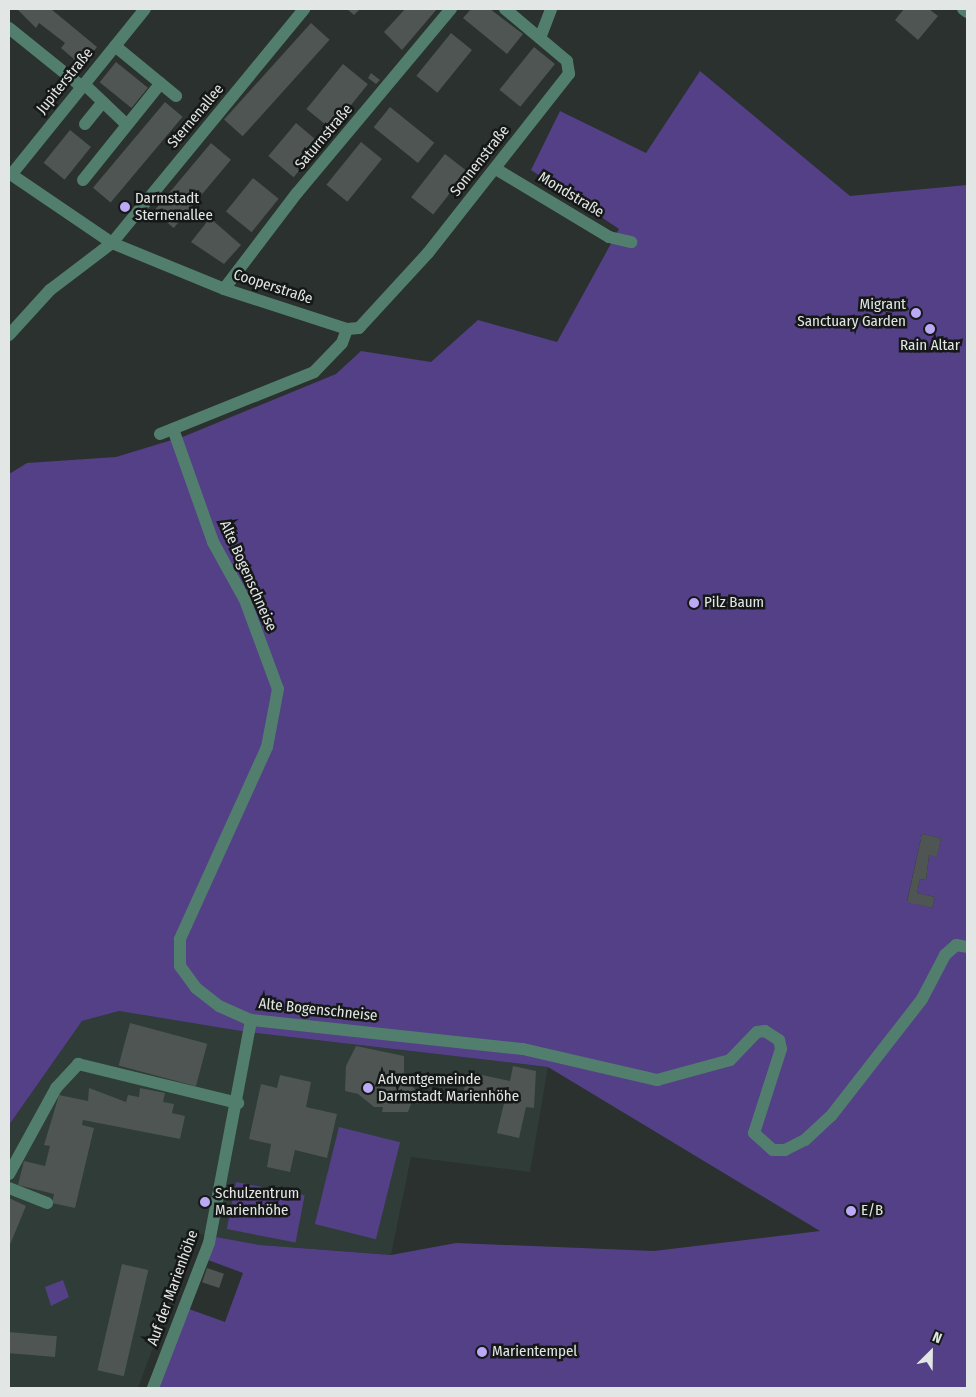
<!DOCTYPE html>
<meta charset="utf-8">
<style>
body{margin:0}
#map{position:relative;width:976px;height:1397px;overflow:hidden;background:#2a312e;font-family:"Fira Sans Condensed",sans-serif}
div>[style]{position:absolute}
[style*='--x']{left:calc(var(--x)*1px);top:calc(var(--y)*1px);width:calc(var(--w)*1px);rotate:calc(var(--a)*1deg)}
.built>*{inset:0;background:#2f3c37}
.green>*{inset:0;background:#544086;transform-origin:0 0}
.building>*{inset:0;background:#4e5552;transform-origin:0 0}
.minor>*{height:12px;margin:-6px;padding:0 6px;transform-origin:6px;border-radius:6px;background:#527f6d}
.dots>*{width:14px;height:14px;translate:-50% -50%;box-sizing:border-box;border:2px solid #151817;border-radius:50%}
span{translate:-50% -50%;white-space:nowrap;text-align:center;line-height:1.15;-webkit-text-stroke:5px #151817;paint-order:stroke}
.street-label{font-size:15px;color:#e2e7e5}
.poi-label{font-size:15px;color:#e2e7e5}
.left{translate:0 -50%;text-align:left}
.right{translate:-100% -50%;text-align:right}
.frame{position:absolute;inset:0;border:10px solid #e2e7e5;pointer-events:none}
.north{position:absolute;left:906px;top:1327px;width:50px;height:50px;-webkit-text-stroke:4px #151817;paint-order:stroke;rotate:23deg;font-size:14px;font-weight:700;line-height:20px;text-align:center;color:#e2e7e5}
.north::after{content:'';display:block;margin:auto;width:18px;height:22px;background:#e2e7e5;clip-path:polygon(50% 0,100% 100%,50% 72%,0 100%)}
</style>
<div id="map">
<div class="built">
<div style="clip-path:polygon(119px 1011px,247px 1032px,548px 1067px,530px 1172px,411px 1157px,391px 1255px,260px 1245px,195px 1233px,138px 1388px,9px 1388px,9px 1125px,82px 1021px)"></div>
</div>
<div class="green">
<div style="clip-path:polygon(evenodd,700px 71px,850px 196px,967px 185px,967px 1388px,157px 1388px,189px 1309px,225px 1322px,243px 1273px,208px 1260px,216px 1237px,260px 1245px,391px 1255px,456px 1243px,654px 1251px,820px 1231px,548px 1067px,247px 1032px,119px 1011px,82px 1021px,9px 1125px,9px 474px,27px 463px,116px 457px,185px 436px,336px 374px,361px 351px,431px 362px,478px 320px,557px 342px,619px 229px,531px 170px,560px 111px,646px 153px,700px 71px,922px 834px,941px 838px,937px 856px,929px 855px,926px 880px,920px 879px,917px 893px,935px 897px,932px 908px,907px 901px,922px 834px)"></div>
<div style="left:339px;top:1127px;width:63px;height:100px;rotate:14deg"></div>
<div style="left:236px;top:1182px;width:70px;height:48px;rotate:11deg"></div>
<div style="clip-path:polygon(63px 1280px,69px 1297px,51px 1306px,45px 1287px)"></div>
</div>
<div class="building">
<div style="clip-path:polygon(17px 9px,51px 9px,97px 47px,82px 66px,61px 48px,65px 43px,39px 23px,36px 28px)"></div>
<div style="clip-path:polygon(347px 9px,360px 9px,354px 15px)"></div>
<div style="clip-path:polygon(405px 9px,437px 9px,402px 50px,384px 32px)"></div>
<div style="clip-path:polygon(471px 9px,490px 9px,523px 34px,507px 54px,463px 18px)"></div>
<div style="clip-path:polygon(904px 9px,929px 9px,938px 16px,918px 40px,895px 20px)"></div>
<div style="left:311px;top:23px;width:25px;height:130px;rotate:42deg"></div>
<div style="left:451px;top:33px;width:27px;height:55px;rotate:39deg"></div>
<div style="left:534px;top:47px;width:27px;height:55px;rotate:39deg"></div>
<div style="left:116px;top:62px;width:41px;height:26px;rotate:39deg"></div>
<div style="left:343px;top:64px;width:32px;height:58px;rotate:39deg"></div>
<div style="clip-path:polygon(371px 73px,380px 80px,376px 84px,368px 78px)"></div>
<div style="left:165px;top:102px;width:23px;height:112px;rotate:40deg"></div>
<div style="left:390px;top:107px;width:57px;height:26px;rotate:39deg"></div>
<div style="left:296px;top:123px;width:33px;height:43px;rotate:40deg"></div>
<div style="left:70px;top:130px;width:27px;height:42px;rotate:39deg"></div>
<div style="left:361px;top:142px;width:27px;height:55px;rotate:39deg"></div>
<div style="left:211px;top:143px;width:26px;height:89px;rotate:40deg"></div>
<div style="left:445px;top:154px;width:28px;height:55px;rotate:38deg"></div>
<div style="left:253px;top:178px;width:33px;height:43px;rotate:39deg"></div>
<div style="clip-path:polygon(210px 218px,241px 245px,224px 264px,191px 242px)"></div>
<div style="clip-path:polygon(922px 834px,941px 838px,937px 857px,929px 855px,926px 880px,920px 879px,917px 893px,935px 897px,932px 908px,907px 902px)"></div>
<div style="left:130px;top:1023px;width:80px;height:44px;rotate:15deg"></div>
<div style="clip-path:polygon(356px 1046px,404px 1056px,404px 1086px,411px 1084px,416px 1091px,408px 1112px,382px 1112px,383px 1107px,374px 1107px,358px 1094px,345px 1091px,346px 1066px)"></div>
<div style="clip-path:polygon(513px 1066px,536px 1071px,534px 1108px,526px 1107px,519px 1138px,497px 1133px,504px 1103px,463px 1094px,468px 1072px,510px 1081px)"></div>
<div style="clip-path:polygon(280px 1075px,311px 1082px,306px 1107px,337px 1114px,327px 1158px,295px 1150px,290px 1172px,267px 1167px,271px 1144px,249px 1139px,261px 1084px,277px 1088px)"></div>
<div style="clip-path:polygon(89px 1088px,126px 1102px,128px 1095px,139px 1097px,140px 1088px,165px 1093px,163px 1102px,174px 1104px,172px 1113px,185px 1116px,180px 1139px,83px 1120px,82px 1125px,94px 1128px,75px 1208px,52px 1203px,54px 1194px,18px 1185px,24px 1161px,45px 1166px,50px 1146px,44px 1145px,59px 1095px,88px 1101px)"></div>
<div style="clip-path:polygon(9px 1198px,26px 1206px,9px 1247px)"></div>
<div style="left:122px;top:1264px;width:27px;height:109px;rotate:13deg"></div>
<div style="left:207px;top:1268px;width:18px;height:15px;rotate:19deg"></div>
<div style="left:9px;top:1332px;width:48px;height:21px;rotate:5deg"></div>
</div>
<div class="minor">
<div style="--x:963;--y:9;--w:5;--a:37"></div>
<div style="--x:9;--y:28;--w:94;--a:38.9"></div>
<div style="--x:540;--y:38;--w:31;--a:-69"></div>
<div style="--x:115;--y:46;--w:79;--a:39.3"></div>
<div style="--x:84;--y:84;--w:58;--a:43.6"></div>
<div style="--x:85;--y:124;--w:28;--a:-51"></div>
<div style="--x:496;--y:169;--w:132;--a:31"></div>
<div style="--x:609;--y:237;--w:23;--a:13"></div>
<div style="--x:9;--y:173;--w:125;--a:34.2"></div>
<div style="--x:112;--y:243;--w:121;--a:22.3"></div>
<div style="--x:224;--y:289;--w:129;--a:18"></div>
<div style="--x:347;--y:329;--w:12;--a:-5"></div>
<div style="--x:359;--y:328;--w:102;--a:-47.4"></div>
<div style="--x:428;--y:253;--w:228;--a:-51.8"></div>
<div style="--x:569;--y:74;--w:13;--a:-99"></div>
<div style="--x:567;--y:61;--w:81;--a:-140"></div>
<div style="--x:11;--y:175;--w:213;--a:-51.1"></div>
<div style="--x:83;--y:180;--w:124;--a:-51.2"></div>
<div style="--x:224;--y:289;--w:121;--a:-52.8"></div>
<div style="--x:297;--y:193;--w:240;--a:-50.1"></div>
<div style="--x:9;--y:335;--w:61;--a:-47.7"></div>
<div style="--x:50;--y:290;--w:78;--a:-37.2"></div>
<div style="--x:112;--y:243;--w:303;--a:-50.6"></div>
<div style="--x:173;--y:429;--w:120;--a:70.5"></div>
<div style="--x:213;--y:542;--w:66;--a:61.1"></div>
<div style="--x:245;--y:600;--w:95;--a:69.7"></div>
<div style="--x:278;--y:689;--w:59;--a:100.7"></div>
<div style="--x:267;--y:747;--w:211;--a:114.4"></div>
<div style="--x:180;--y:939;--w:27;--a:90"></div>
<div style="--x:180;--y:966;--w:27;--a:54"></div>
<div style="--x:196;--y:988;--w:29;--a:38"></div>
<div style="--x:219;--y:1006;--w:35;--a:24"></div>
<div style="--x:251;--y:1020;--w:274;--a:6.1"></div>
<div style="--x:523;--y:1049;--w:138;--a:13"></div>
<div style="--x:657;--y:1080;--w:76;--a:-15.3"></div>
<div style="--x:730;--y:1060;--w:39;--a:-46"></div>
<div style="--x:757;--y:1032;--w:8;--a:-7"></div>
<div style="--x:765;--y:1031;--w:17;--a:33"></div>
<div style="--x:779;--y:1040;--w:9;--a:77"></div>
<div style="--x:781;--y:1049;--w:88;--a:107.8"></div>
<div style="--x:754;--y:1133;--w:25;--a:42"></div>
<div style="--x:773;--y:1150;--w:12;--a:0"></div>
<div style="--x:785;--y:1150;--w:22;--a:-27"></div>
<div style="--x:805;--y:1140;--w:35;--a:-43"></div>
<div style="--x:831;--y:1116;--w:148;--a:-52.1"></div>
<div style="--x:922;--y:999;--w:50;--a:-62.4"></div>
<div style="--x:945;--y:955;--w:15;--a:-42"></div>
<div style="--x:956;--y:945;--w:11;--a:10"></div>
<div style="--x:160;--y:434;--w:166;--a:-21.9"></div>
<div style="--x:314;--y:372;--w:40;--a:-46"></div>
<div style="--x:342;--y:343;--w:15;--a:-70"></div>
<div style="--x:9;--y:1174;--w:98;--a:-61.3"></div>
<div style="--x:56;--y:1088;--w:33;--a:-47"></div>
<div style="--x:78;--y:1064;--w:165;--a:13.7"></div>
<div style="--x:9;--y:1188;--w:41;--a:21.5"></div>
<div style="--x:153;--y:1388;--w:155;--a:-68.9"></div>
<div style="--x:209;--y:1243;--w:227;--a:-79.3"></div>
</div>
<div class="dots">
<div style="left:125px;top:207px;background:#bcaaf6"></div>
<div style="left:916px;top:313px;background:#bcaaf6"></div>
<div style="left:930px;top:329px;background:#bcaaf6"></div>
<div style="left:694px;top:603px;background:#bcaaf6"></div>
<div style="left:368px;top:1088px;background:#bcaaf6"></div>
<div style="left:205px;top:1202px;background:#bcaaf6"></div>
<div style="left:851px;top:1211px;background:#bcaaf6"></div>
<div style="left:482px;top:1352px;background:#bcaaf6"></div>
</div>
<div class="street-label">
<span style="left:65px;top:81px;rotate:-51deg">Jupiterstraße</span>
<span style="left:196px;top:116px;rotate:-50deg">Sternenallee</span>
<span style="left:324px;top:137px;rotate:-50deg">Saturnstraße</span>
<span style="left:480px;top:161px;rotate:-52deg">Sonnenstraße</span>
<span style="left:571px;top:195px;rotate:31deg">Mondstraße</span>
<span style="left:273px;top:287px;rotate:18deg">Cooperstraße</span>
<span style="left:248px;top:576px;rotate:66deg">Alte Bogenschneise</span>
<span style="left:318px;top:1010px;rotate:6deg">Alte Bogenschneise</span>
<span style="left:173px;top:1288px;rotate:-70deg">Auf der Marienhöhe</span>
</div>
<div class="poi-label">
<span class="left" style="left:135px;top:207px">Darmstadt<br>Sternenallee</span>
<span class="right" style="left:906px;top:313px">Migrant<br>Sanctuary Garden</span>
<span style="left:930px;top:346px">Rain Altar</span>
<span class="left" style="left:704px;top:603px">Pilz Baum</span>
<span class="left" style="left:378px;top:1088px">Adventgemeinde<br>Darmstadt Marienhöhe</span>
<span class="left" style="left:215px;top:1202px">Schulzentrum<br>Marienhöhe</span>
<span class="left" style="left:861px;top:1211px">E/B</span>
<span class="left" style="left:492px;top:1352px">Marientempel</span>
</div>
<div class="frame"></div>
<div class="north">N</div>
</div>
